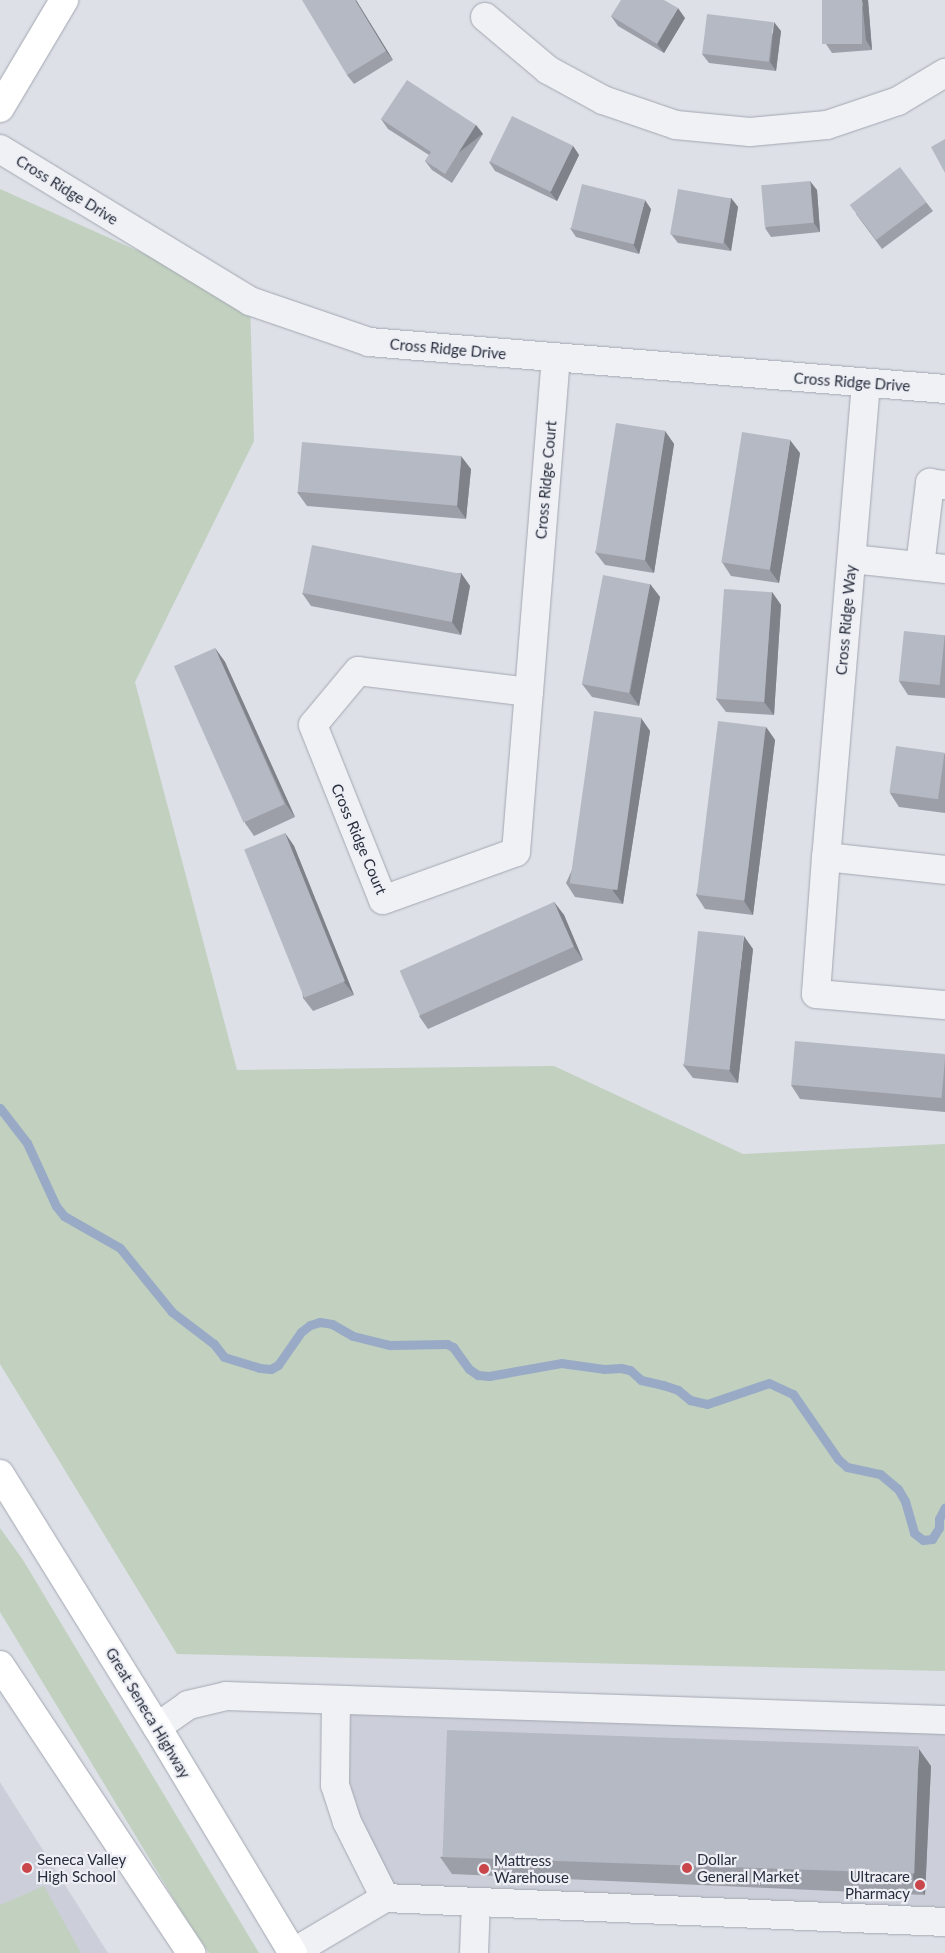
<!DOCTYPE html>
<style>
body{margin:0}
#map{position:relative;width:945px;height:1953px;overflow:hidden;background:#dde0e7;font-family:Lato,sans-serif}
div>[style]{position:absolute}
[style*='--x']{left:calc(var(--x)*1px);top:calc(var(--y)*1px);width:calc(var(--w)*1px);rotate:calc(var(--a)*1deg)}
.built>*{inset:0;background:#cccfd9}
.green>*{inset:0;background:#c1d0bf}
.stream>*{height:9px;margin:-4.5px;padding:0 4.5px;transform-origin:4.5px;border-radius:4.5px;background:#99aac6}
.roads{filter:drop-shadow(0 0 1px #a3a7b1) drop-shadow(0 0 1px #a3a7b1)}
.minor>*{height:28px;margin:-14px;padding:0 14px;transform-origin:14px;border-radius:14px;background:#f0f1f5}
.major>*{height:28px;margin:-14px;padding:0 14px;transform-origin:14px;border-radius:14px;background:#fff}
.wall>*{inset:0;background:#9c9fa8}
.shaded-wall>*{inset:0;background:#7f8288;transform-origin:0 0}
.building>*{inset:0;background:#b5b9c3;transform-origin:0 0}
.dots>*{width:14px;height:14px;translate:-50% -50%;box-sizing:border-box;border:2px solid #edeff4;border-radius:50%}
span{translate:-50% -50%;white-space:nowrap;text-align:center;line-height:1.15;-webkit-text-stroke:4.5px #edeff4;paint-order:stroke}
.street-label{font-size:15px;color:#272d3d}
.poi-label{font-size:15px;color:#272d3d}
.left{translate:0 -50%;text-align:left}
.right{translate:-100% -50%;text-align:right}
</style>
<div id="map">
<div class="built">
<div style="clip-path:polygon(336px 1701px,945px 1720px,945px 1922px,385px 1898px,347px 1822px)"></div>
<div style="clip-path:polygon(0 1782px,108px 1953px,0 1953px)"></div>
</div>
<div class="green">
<div style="clip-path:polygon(0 189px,250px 301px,254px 441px,135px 682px,237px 1070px,554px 1066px,743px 1154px,945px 1144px,945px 1671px,177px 1654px,0 1364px)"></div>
<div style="clip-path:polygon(0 1528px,23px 1560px,259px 1953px,209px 1953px,183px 1914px,0 1612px)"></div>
<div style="clip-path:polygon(44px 1886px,81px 1953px,0 1953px,0 1905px)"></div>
</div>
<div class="stream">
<div style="--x:0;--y:1108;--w:44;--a:52.4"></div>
<div style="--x:27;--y:1143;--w:69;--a:65.3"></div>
<div style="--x:56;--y:1206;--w:13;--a:51"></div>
<div style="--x:64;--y:1216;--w:64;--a:29.7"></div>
<div style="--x:120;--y:1248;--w:82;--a:50.9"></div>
<div style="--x:172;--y:1312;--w:53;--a:37.3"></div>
<div style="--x:214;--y:1344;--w:16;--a:52"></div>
<div style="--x:224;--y:1357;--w:38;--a:17"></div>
<div style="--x:260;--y:1368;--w:11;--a:5"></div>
<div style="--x:271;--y:1369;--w:8;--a:-30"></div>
<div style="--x:278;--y:1365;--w:40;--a:-55.1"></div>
<div style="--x:301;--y:1332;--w:11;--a:-38"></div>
<div style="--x:310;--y:1325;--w:10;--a:-17"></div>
<div style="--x:320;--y:1322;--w:12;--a:9"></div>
<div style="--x:332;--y:1324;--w:24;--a:30"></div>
<div style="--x:353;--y:1336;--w:38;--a:14"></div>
<div style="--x:390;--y:1345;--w:57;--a:-1"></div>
<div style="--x:447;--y:1344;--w:7;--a:27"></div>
<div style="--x:453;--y:1347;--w:27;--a:54"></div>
<div style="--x:469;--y:1369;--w:11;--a:34"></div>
<div style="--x:478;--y:1375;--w:11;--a:5"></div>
<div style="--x:489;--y:1376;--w:73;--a:-10.2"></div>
<div style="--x:561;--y:1363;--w:43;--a:7.9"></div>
<div style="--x:604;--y:1369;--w:17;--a:-3"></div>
<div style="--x:621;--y:1368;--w:9;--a:13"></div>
<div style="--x:630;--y:1370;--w:15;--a:42"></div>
<div style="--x:641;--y:1380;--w:23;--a:13"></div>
<div style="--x:663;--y:1385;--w:16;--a:18"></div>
<div style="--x:678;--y:1390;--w:16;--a:40"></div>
<div style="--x:690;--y:1400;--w:17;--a:13"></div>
<div style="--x:707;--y:1404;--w:65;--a:-18.7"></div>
<div style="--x:769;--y:1383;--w:26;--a:25"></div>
<div style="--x:793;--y:1394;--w:79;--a:55.3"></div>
<div style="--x:838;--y:1459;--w:12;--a:42"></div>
<div style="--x:847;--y:1467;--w:34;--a:12"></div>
<div style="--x:880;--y:1474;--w:23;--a:40"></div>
<div style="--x:898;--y:1489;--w:14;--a:60"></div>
<div style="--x:905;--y:1501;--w:33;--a:74"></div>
<div style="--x:914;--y:1533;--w:11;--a:38"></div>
<div style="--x:923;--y:1540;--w:9;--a:-6"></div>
<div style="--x:932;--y:1539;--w:13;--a:-58"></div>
<div style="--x:939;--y:1528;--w:9;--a:-90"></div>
<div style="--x:939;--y:1519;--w:13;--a:-63"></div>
</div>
<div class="roads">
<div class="minor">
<div style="--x:485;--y:17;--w:82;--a:40.1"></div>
<div style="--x:548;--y:70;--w:63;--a:28.6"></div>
<div style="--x:603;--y:100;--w:77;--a:18.9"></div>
<div style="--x:676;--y:125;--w:74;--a:5.4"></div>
<div style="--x:750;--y:132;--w:77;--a:-5.2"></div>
<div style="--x:827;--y:125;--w:75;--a:-18.7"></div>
<div style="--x:898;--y:101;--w:55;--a:-30.8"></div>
<div style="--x:0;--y:149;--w:293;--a:31.3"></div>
<div style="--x:250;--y:301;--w:126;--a:19"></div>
<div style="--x:369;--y:342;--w:578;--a:4.66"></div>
<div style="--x:866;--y:383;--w:476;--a:94.8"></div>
<div style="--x:826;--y:857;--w:137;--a:94.2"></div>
<div style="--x:816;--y:994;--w:129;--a:4.9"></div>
<div style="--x:852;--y:559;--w:94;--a:6.1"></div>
<div style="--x:920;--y:566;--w:84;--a:-83.1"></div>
<div style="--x:930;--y:483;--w:15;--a:8"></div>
<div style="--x:529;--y:692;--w:172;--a:-173"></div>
<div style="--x:358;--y:671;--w:70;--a:129.8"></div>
<div style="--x:313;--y:725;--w:188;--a:68.2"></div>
<div style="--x:383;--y:900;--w:141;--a:-19.8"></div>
<div style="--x:516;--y:852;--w:161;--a:-85.4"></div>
<div style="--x:529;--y:692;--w:335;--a:-85.4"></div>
<div style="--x:826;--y:857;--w:120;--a:6.2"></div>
<div style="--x:336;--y:1701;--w:84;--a:90.7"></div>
<div style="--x:335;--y:1785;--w:39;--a:72"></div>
<div style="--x:347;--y:1822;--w:85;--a:63.4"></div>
<div style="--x:157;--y:1727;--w:38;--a:-35"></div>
<div style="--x:188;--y:1705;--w:39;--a:-13"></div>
<div style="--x:226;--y:1696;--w:719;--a:1.91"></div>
<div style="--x:292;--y:1953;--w:108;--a:-30.6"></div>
<div style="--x:385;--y:1898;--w:561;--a:2.45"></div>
<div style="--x:474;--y:1953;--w:51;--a:-87.8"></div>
</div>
<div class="major">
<div style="--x:0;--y:108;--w:126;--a:-59.3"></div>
<div style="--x:0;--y:1474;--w:298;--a:58.2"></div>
<div style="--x:157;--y:1727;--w:264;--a:59"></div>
<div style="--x:0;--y:1665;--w:346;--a:56.4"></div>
</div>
</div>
<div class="wall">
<div style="clip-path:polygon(356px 0,393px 60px,354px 84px,347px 75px)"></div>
<div style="clip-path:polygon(868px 0,872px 50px,832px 53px,826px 44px)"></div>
<div style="clip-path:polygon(611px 16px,685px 18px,664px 53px,618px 26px)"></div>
<div style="clip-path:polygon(781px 31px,776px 71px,709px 63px,702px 54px)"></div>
<div style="clip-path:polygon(381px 119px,476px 125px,483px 134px,452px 183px,432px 170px,425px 161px,429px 155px,388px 129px)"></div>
<div style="clip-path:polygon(573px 146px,579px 155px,557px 201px,495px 171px,489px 162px)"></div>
<div style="clip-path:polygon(817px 190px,820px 232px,771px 237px,765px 228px)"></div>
<div style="clip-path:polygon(731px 198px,738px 207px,731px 251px,678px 243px,671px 234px)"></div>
<div style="clip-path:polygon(926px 202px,933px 211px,882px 249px,856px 214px)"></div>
<div style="clip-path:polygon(651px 209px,639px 254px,576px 237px,570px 228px)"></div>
<div style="clip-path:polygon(665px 431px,674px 444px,654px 573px,605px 565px,595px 552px)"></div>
<div style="clip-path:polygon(800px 453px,779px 583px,731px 576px,722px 562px)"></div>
<div style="clip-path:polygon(471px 469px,466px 519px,307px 506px,297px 492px)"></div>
<div style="clip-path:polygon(461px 573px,470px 586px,461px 635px,311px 606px,302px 593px)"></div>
<div style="clip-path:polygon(650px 584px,660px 597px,639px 706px,592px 697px,582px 684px)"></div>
<div style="clip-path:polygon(772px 592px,781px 605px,774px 715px,726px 712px,716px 699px)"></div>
<div style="clip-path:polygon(945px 635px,945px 698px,908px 695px,899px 681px)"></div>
<div style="clip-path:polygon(215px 648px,225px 662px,295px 817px,254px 836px,245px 823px)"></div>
<div style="clip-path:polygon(641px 718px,650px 731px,623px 904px,575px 897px,566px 883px)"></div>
<div style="clip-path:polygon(766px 727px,775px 740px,753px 915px,705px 909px,696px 895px)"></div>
<div style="clip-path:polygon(945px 753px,945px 813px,899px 807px,890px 793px)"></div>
<div style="clip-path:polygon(285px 833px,294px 846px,354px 995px,313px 1011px,303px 998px)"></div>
<div style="clip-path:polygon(554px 902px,564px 915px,583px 960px,428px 1029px,419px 1016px)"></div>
<div style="clip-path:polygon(753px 949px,738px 1083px,693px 1078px,683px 1065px)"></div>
<div style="clip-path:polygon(945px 1054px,945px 1112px,800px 1099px,791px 1085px)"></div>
<div style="clip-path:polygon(931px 1766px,925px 1895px,452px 1874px,440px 1857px)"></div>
</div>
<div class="shaded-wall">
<div style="clip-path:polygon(355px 0,356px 0,393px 60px,386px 51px)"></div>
<div style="clip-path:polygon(862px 0,868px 0,872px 50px,866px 40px)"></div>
<div style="clip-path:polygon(678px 8px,685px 18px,664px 53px,657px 44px)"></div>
<div style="clip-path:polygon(774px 22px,781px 31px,776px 71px,770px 62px)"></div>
<div style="left:476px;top:125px;width:11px;height:58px;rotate:52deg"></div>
<div style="clip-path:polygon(573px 146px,579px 155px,557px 201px,550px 192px)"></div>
<div style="clip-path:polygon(810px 181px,817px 190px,820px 232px,814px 223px)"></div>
<div style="clip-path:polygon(731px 198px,738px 207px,731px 251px,724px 242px)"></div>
<div style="clip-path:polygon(645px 200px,651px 209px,639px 254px,633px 244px)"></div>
<div style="clip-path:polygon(665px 431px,674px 444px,654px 573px,645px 560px)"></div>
<div style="clip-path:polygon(790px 440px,800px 453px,779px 583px,770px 570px)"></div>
<div style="clip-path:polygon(461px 456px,471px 469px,466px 519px,457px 506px)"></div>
<div style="clip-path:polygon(461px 573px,470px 586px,461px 635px,452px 622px)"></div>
<div style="clip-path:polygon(650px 584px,660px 597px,639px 706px,630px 693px)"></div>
<div style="clip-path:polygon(772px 592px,781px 605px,774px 715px,764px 702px)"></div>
<div style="clip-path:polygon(215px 648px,225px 662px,295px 817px,286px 804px)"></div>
<div style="clip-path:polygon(641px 718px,650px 731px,623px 904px,613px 891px)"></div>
<div style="clip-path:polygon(766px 727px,775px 740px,753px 915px,744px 901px)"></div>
<div style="clip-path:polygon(285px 833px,294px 846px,354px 995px,344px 982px)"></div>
<div style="clip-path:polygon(554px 902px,564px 915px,583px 960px,574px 947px)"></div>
<div style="clip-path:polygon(744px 936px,753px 949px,738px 1083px,729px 1070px)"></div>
<div style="clip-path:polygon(919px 1749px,931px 1766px,925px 1895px,913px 1879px)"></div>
</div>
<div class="building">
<div style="clip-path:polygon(302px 0,355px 0,386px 51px,347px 75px)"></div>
<div style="clip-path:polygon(621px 0,664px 0,678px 8px,657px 44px,611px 16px)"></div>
<div style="left:822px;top:0;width:40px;height:44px"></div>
<div style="left:707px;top:14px;width:67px;height:40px;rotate:7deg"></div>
<div style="clip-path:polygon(407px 80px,476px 125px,445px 174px,425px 161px,431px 152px,381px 119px)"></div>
<div style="left:512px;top:116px;width:68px;height:51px;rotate:26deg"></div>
<div style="clip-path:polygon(945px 139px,945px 173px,931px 147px)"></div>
<div style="left:900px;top:167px;width:44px;height:63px;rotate:53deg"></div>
<div style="left:810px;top:181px;width:42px;height:49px;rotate:85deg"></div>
<div style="left:582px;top:184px;width:65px;height:46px;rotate:14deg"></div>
<div style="left:678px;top:189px;width:54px;height:46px;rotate:10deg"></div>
<div style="left:616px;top:423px;width:50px;height:131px;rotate:9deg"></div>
<div style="left:742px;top:432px;width:49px;height:132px;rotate:9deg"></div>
<div style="left:302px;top:442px;width:160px;height:50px;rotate:5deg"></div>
<div style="left:312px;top:545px;width:152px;height:49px;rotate:11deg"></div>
<div style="left:603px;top:575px;width:48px;height:111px;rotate:11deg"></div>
<div style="left:724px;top:589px;width:48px;height:110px;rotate:4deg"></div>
<div style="left:904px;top:631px;width:41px;height:50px;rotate:6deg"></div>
<div style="left:215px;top:648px;width:171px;height:45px;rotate:66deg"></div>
<div style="left:594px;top:711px;width:48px;height:174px;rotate:8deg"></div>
<div style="left:718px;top:721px;width:48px;height:175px;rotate:7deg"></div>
<div style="left:896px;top:746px;width:49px;height:47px;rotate:8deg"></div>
<div style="left:285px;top:833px;width:160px;height:44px;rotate:68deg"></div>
<div style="left:554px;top:902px;width:49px;height:169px;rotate:66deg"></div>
<div style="left:698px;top:931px;width:46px;height:135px;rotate:6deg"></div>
<div style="left:795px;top:1041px;width:151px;height:44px;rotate:5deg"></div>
<div style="left:447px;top:1730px;width:472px;height:127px;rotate:2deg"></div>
</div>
<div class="dots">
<div style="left:27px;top:1868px;background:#c9464b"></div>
<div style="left:687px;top:1868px;background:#c9464b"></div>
<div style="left:484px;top:1869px;background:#c9464b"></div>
<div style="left:920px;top:1885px;background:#c9464b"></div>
</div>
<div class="street-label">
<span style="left:67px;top:190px;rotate:32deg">Cross Ridge Drive</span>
<span style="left:448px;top:349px;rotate:5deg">Cross Ridge Drive</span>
<span style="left:852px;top:382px;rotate:4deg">Cross Ridge Drive</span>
<span style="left:546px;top:480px;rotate:-85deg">Cross Ridge Court</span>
<span style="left:846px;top:620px;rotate:-85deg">Cross Ridge Way</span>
<span style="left:359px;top:839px;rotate:67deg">Cross Ridge Court</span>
<span style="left:148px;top:1713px;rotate:59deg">Great Seneca Highway</span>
</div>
<div class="poi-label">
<span class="left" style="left:37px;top:1868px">Seneca Valley<br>High School</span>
<span class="left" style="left:697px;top:1868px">Dollar<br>General Market</span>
<span class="left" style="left:494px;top:1869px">Mattress<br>Warehouse</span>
<span class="right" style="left:910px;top:1885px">Ultracare<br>Pharmacy</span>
</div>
</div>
